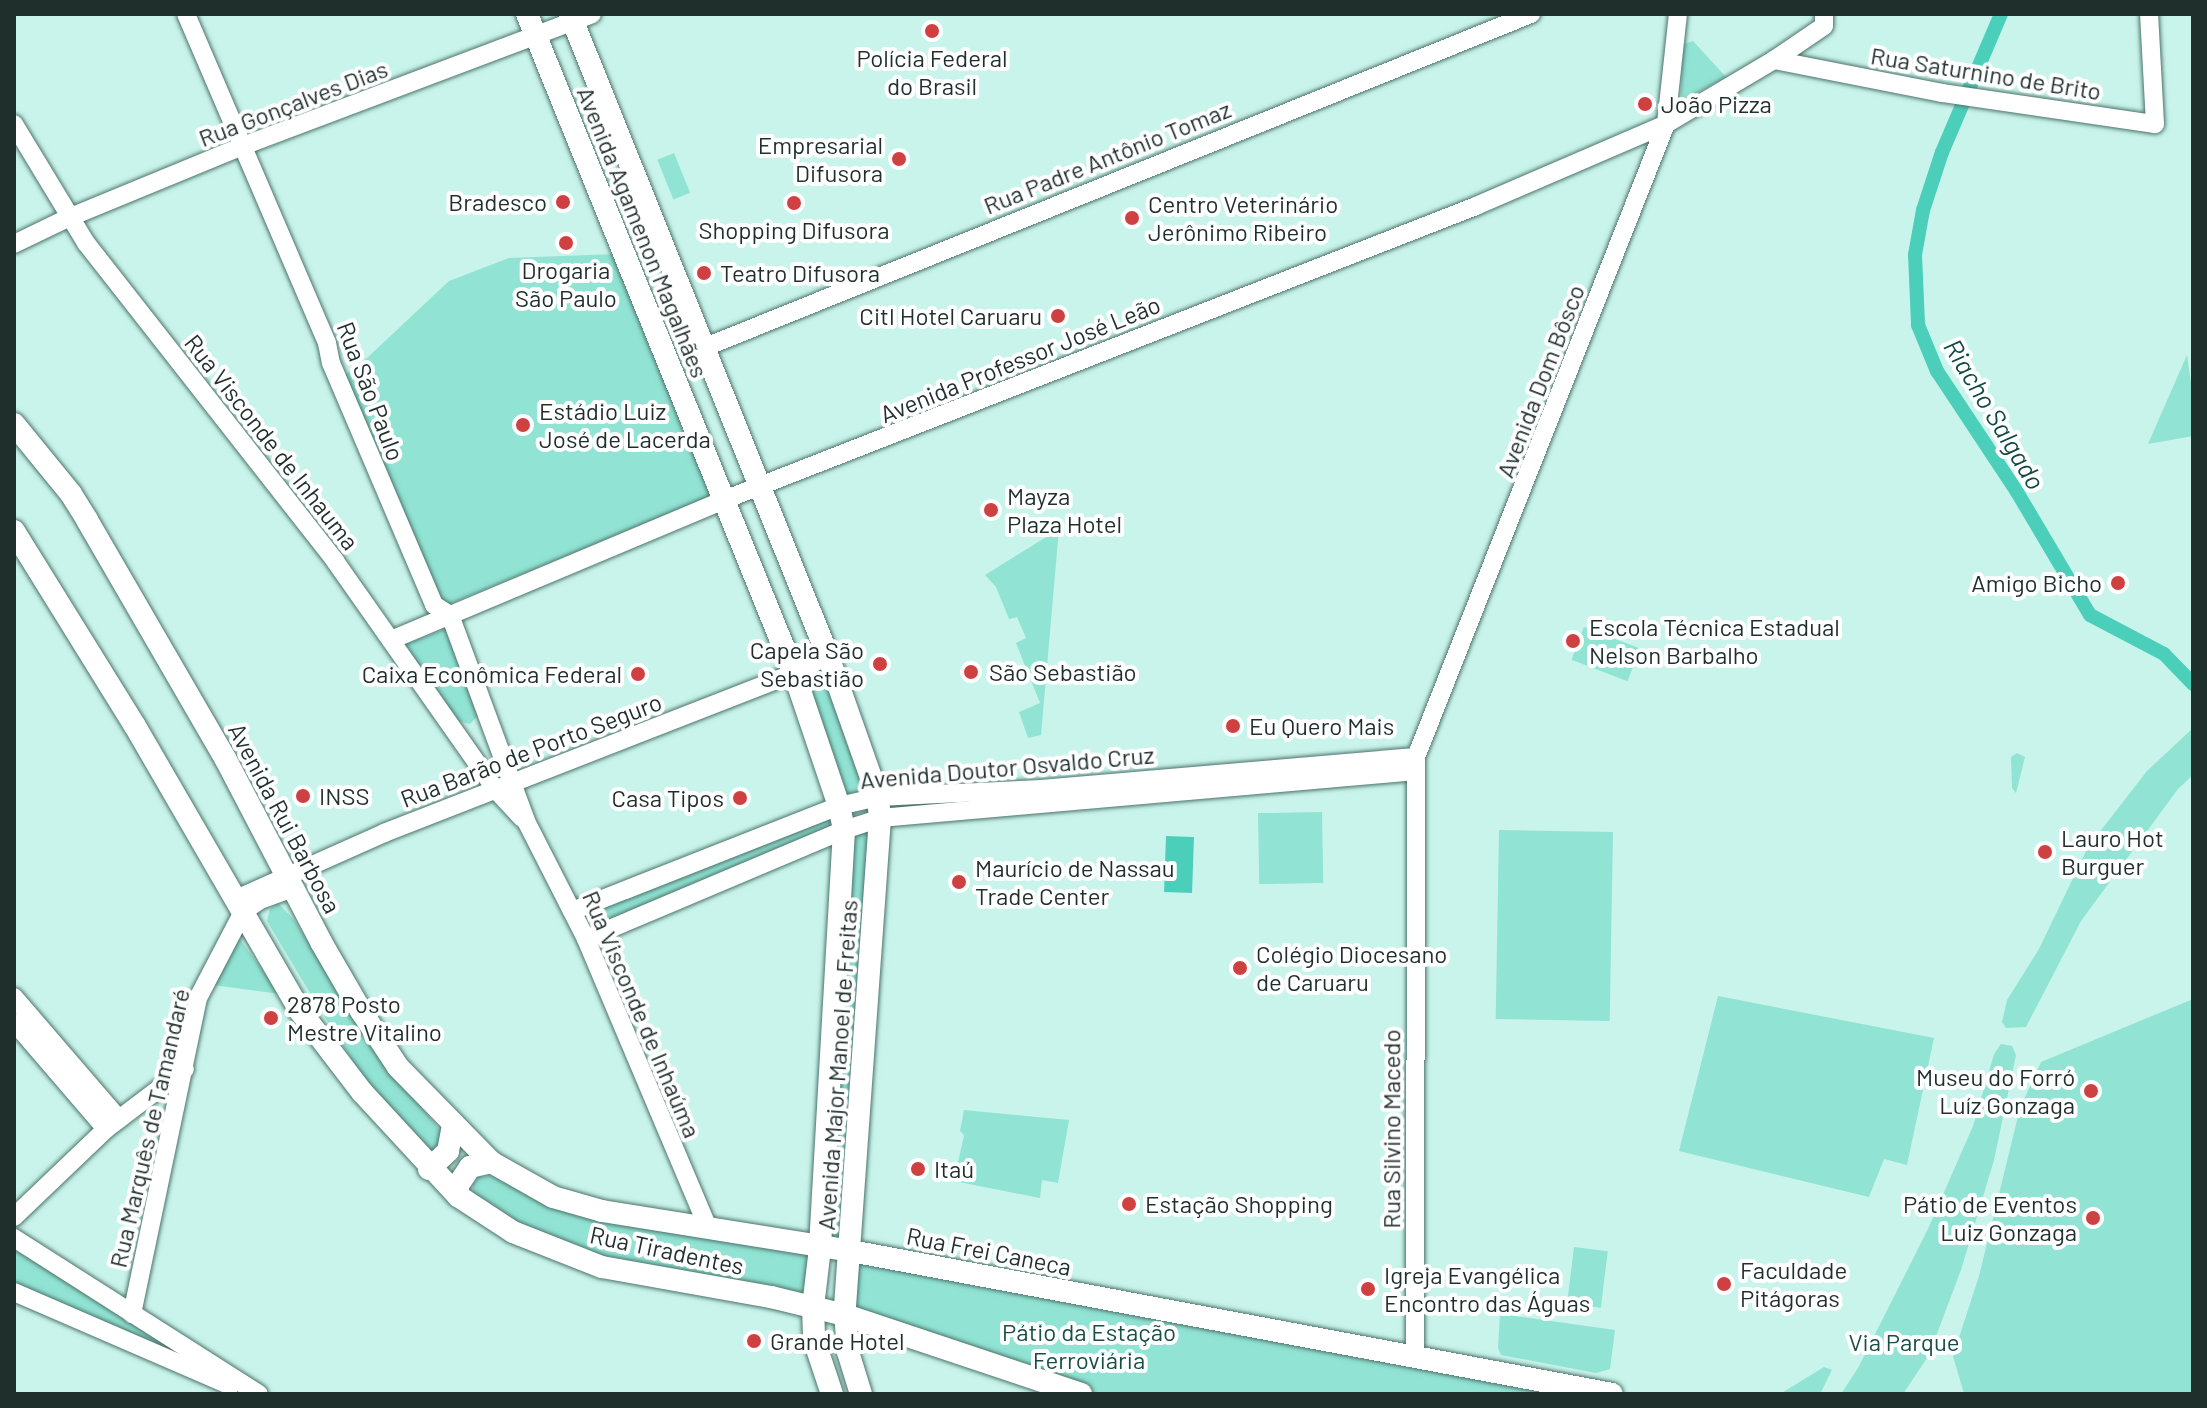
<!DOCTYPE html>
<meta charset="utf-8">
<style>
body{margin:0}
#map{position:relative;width:2207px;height:1408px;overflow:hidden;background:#c9f4eb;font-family:Barlow,sans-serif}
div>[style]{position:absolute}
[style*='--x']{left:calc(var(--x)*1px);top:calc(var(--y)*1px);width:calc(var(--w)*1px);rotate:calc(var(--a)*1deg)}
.green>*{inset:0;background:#91e3d3;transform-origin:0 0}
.water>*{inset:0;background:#4bcfba;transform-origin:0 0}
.canal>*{height:14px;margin:-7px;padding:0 7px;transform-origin:7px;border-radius:7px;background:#4bcfba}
.roads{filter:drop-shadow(0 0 2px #4c736b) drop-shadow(0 0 2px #4c736b)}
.minor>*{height:18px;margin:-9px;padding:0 9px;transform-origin:9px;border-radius:9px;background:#fff}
.major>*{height:22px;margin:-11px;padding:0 11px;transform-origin:11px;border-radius:11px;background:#fff}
.dots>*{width:22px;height:22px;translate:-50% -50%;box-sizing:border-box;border:4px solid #fff;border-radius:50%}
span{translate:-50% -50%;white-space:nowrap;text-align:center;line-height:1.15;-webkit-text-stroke:8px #fff;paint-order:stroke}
.poi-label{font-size:24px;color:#1f2f2c}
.left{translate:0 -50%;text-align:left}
.right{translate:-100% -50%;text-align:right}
.street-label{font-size:24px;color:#1f2f2c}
.park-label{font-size:24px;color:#174f46}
.water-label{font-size:26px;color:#104941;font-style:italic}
.frame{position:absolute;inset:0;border:16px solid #1f2f2c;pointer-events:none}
</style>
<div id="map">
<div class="green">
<div style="clip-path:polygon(1693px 41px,1726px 77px,1681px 101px,1682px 49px,1684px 44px)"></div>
<div style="left:674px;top:153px;width:43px;height:18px;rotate:68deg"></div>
<div style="clip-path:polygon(616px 254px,712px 496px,442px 607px,342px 377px,367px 358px,449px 281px,509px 258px)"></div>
<div style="clip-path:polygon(2187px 355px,2193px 397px,2193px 436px,2148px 444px)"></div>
<div style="clip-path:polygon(1059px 529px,1041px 735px,1028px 738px,1019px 712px,1040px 703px,1016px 643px,1026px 638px,1017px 617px,1009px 619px,996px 587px,985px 575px)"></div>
<div style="clip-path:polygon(451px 627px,482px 711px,470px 724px,453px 720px,406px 644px)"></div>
<div style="left:1584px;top:627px;width:60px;height:35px;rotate:21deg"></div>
<div style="left:823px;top:669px;width:133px;height:21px;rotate:70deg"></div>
<div style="clip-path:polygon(2193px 728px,2193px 775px,2178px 789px,2081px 921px,2026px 1027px,2006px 1028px,2002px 1022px,2007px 1000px,2039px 949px,2088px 847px,2147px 771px)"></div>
<div style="clip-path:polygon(2017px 753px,2025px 757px,2016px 793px,2012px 788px,2011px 757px)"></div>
<div style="clip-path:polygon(837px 811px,839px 827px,599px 929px,591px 911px)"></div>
<div style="left:1322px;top:812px;width:71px;height:64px;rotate:89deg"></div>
<div style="clip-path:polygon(872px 824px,843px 1241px,826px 1241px,850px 832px)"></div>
<div style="left:1499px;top:830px;width:114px;height:189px;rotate:1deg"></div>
<div style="clip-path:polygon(278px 903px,295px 921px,381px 1057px,442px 1133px,434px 1159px,363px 1077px,316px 1003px,267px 921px,270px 909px)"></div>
<div style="clip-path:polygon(239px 938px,280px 994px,213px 985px)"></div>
<div style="clip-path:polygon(1718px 996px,1934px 1038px,1907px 1165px,1884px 1159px,1869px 1197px,1679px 1151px)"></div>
<div style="clip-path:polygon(2193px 999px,2193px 1394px,1964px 1394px,1953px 1356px,1979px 1276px,2020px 1108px,2041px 1062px)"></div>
<div style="clip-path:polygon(2001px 1044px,2012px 1046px,2016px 1055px,1994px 1160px,1961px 1270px,1929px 1355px,1903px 1394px,1841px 1394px,1858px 1368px,1928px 1229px,1973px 1126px,1994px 1054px)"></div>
<div style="clip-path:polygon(964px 1110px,1069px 1120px,1058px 1183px,1042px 1180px,1040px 1198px,954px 1181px,964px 1135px,960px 1131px)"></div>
<div style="clip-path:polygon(492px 1176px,812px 1252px,805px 1296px,652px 1272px,530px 1236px,473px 1197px,473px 1184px,479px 1177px)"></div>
<div style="clip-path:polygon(14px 1241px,215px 1371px,14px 1290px)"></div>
<div style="left:1574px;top:1247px;width:34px;height:57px;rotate:7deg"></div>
<div style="clip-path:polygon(852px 1253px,1602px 1394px,1087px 1394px,849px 1313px)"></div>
<div style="clip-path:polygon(1500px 1314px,1615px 1330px,1610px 1369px,1596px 1373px,1501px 1355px,1498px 1348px)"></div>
<div style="clip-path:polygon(1824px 1367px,1832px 1370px,1820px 1394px,1780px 1394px)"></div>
</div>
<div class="water">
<div style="left:1166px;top:836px;width:28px;height:56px;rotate:2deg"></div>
</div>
<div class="canal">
<div style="--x:2001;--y:14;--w:150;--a:113.1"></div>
<div style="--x:1942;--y:152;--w:61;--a:108.1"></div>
<div style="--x:1923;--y:210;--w:46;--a:100.1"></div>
<div style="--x:1915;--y:255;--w:70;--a:87.5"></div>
<div style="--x:1918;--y:325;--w:50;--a:67.6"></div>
<div style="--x:1937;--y:371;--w:145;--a:56.5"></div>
<div style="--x:2017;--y:492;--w:143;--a:59.3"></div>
<div style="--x:2090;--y:615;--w:84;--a:27.8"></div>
<div style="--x:2164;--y:654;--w:42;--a:46"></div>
</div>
<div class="roads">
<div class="minor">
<div style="--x:186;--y:14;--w:358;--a:66.8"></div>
<div style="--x:327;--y:343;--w:20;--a:79"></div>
<div style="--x:331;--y:363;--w:263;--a:66.9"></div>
<div style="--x:434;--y:605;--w:19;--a:32"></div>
<div style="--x:450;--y:615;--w:220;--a:69.7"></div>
<div style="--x:526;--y:821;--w:132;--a:63"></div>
<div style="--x:586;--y:939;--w:314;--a:67.1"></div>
<div style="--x:1774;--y:60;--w:171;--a:11.1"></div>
<div style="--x:1942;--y:93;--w:215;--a:8.3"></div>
<div style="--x:2155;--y:124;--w:110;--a:-93.1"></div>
<div style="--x:14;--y:124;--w:139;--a:58.8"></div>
<div style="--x:86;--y:243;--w:404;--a:51.9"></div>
<div style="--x:335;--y:561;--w:279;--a:54.9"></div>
<div style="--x:495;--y:789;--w:40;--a:47"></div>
<div style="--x:14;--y:244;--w:60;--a:-25.7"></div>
<div style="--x:68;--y:218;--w:189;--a:-22.4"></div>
<div style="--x:243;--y:146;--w:373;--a:-20.7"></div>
<div style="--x:703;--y:348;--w:893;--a:-21.97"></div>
<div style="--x:391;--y:640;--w:361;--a:-22.8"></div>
<div style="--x:724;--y:500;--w:807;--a:-21.35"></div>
<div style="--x:1476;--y:206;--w:207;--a:-23.3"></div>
<div style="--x:1666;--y:124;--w:126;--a:-30.7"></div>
<div style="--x:1774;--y:60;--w:60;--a:-34.2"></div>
<div style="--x:1824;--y:26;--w:12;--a:-90"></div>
<div style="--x:236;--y:899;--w:162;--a:-24"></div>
<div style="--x:384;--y:833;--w:440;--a:-21.3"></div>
<div style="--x:794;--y:673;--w:38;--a:-27"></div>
<div style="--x:572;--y:911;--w:287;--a:-21.5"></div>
<div style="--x:839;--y:806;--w:40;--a:-13"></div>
<div style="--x:878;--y:797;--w:163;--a:-2.8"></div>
<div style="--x:1041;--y:789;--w:376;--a:-4.9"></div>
<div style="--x:586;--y:939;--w:280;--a:-22.9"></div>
<div style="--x:844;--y:830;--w:38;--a:-18"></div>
<div style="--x:880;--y:818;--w:538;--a:-5.01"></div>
<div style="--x:14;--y:997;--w:161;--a:49.3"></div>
<div style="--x:14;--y:1022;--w:141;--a:49.3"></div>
<div style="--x:14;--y:1217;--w:127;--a:-43.7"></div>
<div style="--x:106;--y:1129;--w:99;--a:-37.2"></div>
<div style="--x:14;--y:1238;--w:290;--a:32.5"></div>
<div style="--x:14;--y:1292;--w:236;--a:23.4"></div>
<div style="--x:132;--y:1314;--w:323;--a:-78.2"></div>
<div style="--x:198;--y:998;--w:97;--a:-62.4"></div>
<div style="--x:243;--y:912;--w:21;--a:-35"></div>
<div style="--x:260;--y:900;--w:35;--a:-20"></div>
<div style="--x:1415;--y:1358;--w:601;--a:-89.9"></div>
<div style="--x:1416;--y:757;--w:681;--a:-68.45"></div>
<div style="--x:1666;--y:124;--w:111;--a:-83.8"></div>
</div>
<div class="major">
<div style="--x:527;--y:14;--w:711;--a:67.94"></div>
<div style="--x:794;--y:673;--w:140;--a:71.3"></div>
<div style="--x:839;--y:806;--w:25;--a:78"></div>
<div style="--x:844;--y:830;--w:419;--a:93.3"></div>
<div style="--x:820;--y:1248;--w:59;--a:96.8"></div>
<div style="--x:813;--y:1307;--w:33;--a:88"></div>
<div style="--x:814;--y:1340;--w:57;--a:71.6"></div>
<div style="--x:570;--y:14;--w:692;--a:68.11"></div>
<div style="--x:828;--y:656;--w:150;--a:70.5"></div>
<div style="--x:878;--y:797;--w:21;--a:85"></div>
<div style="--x:880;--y:818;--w:495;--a:94.1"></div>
<div style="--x:845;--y:1312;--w:40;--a:85.7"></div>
<div style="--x:848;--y:1352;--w:44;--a:72.8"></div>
<div style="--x:14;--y:424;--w:90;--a:50.8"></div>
<div style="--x:71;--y:494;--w:31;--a:58"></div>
<div style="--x:87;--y:520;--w:277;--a:59.9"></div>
<div style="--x:226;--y:760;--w:205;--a:62.4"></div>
<div style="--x:321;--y:942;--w:80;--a:59.9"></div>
<div style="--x:361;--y:1011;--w:67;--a:56.5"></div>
<div style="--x:398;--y:1067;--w:133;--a:45.6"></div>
<div style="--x:491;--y:1162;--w:71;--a:29.4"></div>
<div style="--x:553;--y:1197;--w:51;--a:15.9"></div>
<div style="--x:602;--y:1211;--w:252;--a:9.1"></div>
<div style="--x:851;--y:1251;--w:774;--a:10.64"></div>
<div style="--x:14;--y:531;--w:229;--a:58.2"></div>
<div style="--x:135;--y:726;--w:329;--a:59.9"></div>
<div style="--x:300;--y:1011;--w:102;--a:52.6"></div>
<div style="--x:362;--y:1092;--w:142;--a:47.3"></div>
<div style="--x:458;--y:1196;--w:66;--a:33.2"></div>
<div style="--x:513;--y:1232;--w:96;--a:21.5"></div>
<div style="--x:602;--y:1267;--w:172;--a:10.1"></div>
<div style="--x:771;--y:1297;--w:76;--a:13.7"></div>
<div style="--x:845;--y:1315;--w:249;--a:18.5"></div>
<div style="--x:429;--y:1169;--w:26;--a:-43"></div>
<div style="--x:448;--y:1151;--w:26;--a:-79"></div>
<div style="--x:458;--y:1196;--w:11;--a:-90"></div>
<div style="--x:458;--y:1185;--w:22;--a:-56"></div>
<div style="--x:470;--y:1167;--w:22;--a:-13"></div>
</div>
</div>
<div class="dots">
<div style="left:932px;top:31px;background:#cf4041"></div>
<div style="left:1645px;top:104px;background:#cf4041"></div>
<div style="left:899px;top:159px;background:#cf4041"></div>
<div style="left:563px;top:202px;background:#cf4041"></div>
<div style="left:794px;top:203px;background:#cf4041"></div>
<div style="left:1132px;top:218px;background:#cf4041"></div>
<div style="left:566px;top:243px;background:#cf4041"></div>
<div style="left:704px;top:273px;background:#cf4041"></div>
<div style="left:1058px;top:316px;background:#cf4041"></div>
<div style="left:523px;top:425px;background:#cf4041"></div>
<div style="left:991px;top:510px;background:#cf4041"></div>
<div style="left:2118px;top:583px;background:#cf4041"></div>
<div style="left:1573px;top:641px;background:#cf4041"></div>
<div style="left:880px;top:664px;background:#cf4041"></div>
<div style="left:971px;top:672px;background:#cf4041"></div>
<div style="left:638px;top:674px;background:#cf4041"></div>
<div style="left:1233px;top:726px;background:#cf4041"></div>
<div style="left:303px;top:796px;background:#cf4041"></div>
<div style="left:740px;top:798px;background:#cf4041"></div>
<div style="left:2045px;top:852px;background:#cf4041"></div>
<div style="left:959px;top:882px;background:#cf4041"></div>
<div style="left:1240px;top:968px;background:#cf4041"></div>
<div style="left:271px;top:1018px;background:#cf4041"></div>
<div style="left:2091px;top:1091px;background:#cf4041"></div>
<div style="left:918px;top:1169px;background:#cf4041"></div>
<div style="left:1129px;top:1204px;background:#cf4041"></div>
<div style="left:2093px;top:1218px;background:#cf4041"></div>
<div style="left:1724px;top:1284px;background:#cf4041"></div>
<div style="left:1368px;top:1289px;background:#cf4041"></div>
<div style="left:754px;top:1341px;background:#cf4041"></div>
</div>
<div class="poi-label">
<span style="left:932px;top:72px">Polícia Federal<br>do Brasil</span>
<span class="left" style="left:1661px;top:104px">João Pizza</span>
<span class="right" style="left:883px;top:159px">Empresarial<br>Difusora</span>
<span class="right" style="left:547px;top:202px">Bradesco</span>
<span class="left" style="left:1148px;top:218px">Centro Veterinário<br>Jerônimo Ribeiro</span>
<span style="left:794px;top:230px">Shopping Difusora</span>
<span style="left:566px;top:284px">Drogaria<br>São Paulo</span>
<span class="left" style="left:720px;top:273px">Teatro Difusora</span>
<span class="right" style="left:1042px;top:316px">CitI Hotel Caruaru</span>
<span class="left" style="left:539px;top:425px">Estádio Luiz<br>José de Lacerda</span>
<span class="left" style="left:1007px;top:510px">Mayza<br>Plaza Hotel</span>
<span class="right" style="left:2102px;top:583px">Amigo Bicho</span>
<span class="left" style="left:1589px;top:641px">Escola Técnica Estadual<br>Nelson Barbalho</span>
<span class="right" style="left:864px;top:664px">Capela São<br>Sebastião</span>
<span class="left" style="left:989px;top:672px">São Sebastião</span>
<span class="right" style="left:622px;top:674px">Caixa Econômica Federal</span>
<span class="left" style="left:1249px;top:726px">Eu Quero Mais</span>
<span class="left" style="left:319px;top:796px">INSS</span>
<span class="right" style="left:724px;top:798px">Casa Tipos</span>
<span class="left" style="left:2061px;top:852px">Lauro Hot<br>Burguer</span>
<span class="left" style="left:975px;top:882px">Maurício de Nassau<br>Trade Center</span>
<span class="left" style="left:1256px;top:968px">Colégio Diocesano<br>de Caruaru</span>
<span class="left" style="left:287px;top:1018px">2878 Posto<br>Mestre Vitalino</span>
<span class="right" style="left:2075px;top:1091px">Museu do Forró<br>Luíz Gonzaga</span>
<span class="left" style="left:934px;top:1169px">Itaú</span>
<span class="left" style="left:1145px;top:1204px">Estação Shopping</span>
<span class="right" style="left:2077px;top:1218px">Pátio de Eventos<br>Luiz Gonzaga</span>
<span class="left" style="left:1740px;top:1284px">Faculdade<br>Pitágoras</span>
<span class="left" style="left:1384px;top:1289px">Igreja Evangélica<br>Encontro das Águas</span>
<span class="left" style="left:770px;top:1341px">Grande Hotel</span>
</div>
<div class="street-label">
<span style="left:1986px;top:73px;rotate:9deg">Rua Saturnino de Brito</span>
<span style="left:293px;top:103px;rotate:-21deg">Rua Gonçalves Dias</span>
<span style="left:1107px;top:157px;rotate:-22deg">Rua Padre Antônio Tomaz</span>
<span style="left:643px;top:232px;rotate:68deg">Avenida Agamenon Magalhães</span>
<span style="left:1020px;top:359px;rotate:-22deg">Avenida Professor José Leão</span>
<span style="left:1540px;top:381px;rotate:-69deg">Avenida Dom Bôsco</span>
<span style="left:371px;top:391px;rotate:69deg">Rua São Paulo</span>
<span style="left:272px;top:442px;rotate:52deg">Rua Visconde de Inhauma</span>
<span style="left:531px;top:750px;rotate:-21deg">Rua Barão de Porto Seguro</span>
<span style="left:1007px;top:767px;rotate:-5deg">Avenida Doutor Osvaldo Cruz</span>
<span style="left:285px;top:818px;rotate:62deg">Avenida Rui Barbosa</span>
<span style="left:642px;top:1014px;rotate:67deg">Rua Visconde de Inhaúma</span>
<span style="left:837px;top:1065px;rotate:-86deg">Avenida Major Manoel de Freitas</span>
<span style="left:149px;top:1128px;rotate:-77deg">Rua Marquês de Tamandaré</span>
<span style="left:1391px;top:1129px;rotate:-90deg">Rua Silvino Macedo</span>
<span style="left:667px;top:1250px;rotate:12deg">Rua Tiradentes</span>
<span style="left:989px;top:1251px;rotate:11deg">Rua Frei Caneca</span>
</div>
<div class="park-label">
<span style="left:1089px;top:1346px">Pátio da Estação<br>Ferroviária</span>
<span style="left:1904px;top:1342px">Via Parque</span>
</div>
<div class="water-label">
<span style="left:1995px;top:414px;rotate:59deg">Riacho Salgado</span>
</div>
<div class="frame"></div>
</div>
